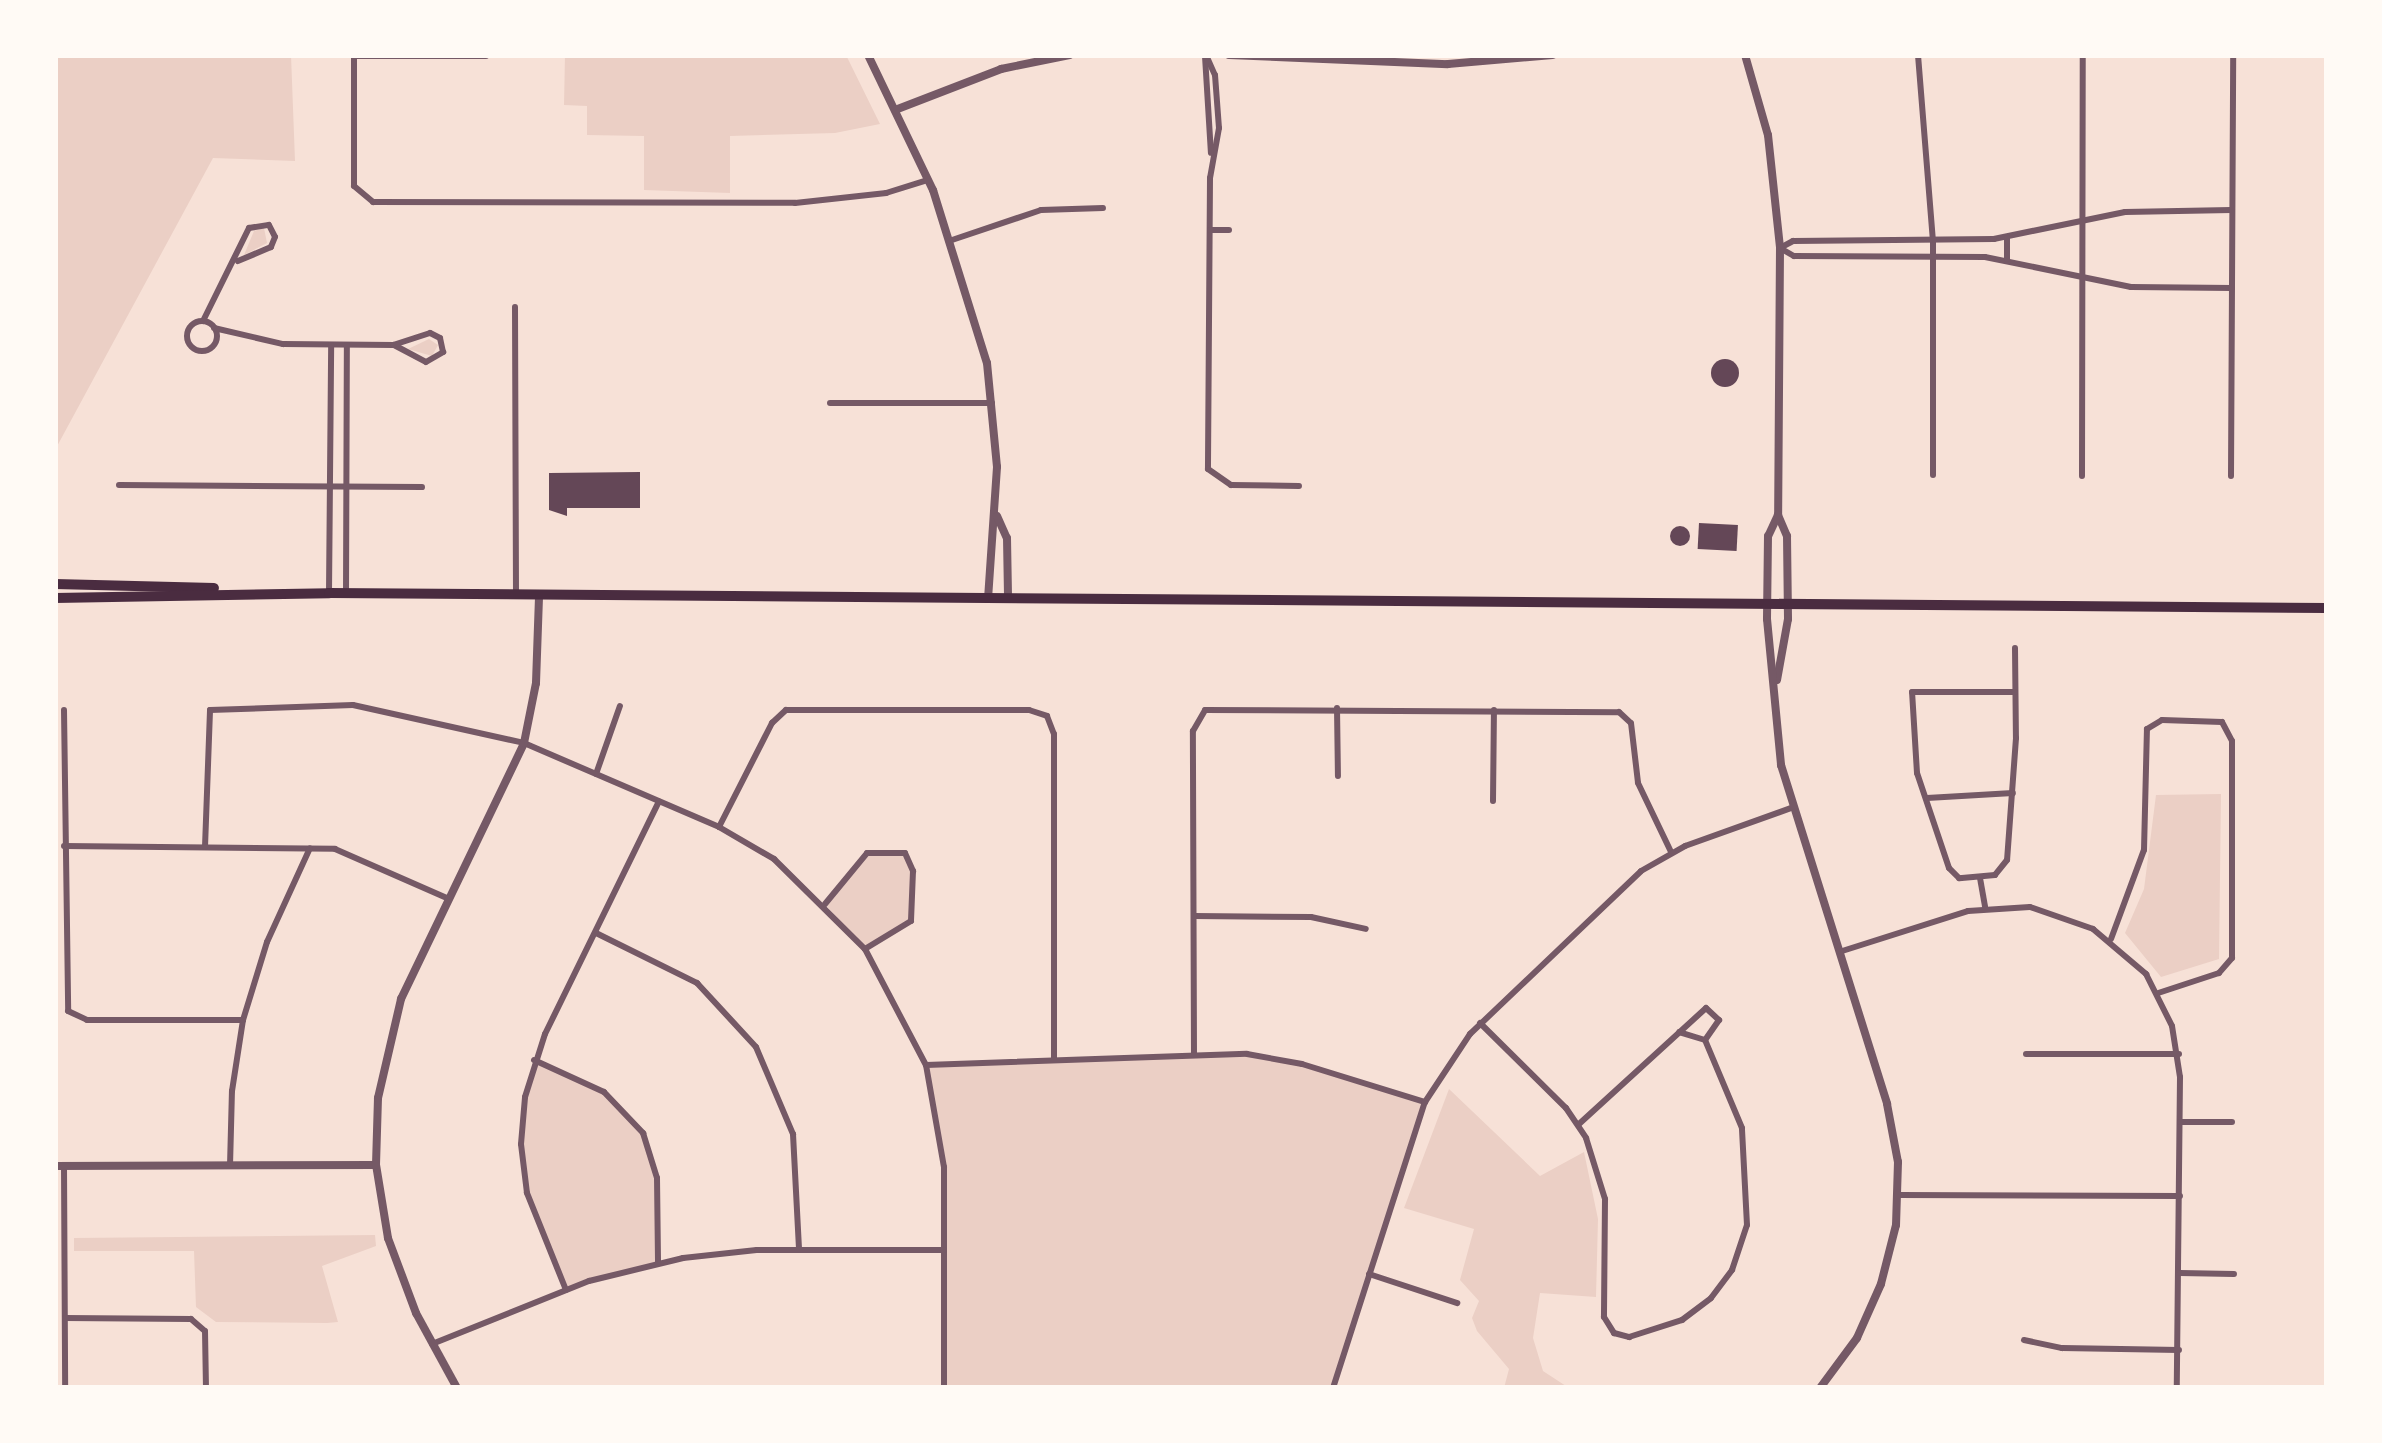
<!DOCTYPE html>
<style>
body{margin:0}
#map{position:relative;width:2382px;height:1443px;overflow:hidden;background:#f7e1d7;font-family:"Work Sans",sans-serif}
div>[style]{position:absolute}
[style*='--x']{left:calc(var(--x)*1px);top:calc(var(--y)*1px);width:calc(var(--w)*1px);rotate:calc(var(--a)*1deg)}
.green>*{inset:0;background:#ebcfc5}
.building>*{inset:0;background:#644757;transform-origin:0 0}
.round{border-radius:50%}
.minor>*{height:6px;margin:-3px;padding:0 3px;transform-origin:3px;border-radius:3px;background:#755966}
.minor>.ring{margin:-3px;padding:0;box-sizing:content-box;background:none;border:6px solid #755966;border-radius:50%}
.tertiary>*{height:8px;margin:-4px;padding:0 4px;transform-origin:4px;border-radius:4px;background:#755966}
.primary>*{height:10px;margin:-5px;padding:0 5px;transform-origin:5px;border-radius:5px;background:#4a2c40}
span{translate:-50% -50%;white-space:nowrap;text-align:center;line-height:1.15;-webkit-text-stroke:8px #fffaf5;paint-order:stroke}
.frame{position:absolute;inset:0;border:58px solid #fffaf5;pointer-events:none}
</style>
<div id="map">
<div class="green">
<div style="clip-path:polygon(55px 55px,291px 55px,295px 161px,213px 158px,55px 450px)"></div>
<div style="clip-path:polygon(565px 55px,846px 55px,880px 124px,835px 133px,730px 136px,730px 193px,644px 190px,644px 136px,587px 135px,587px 106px,564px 105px)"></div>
<div style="clip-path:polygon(264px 228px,267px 243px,244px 255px,254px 231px)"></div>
<div style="clip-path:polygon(429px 339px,438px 345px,432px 356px,408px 349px)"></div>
<div style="clip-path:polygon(2221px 794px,2219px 959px,2161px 977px,2125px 933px,2144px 889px,2156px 795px)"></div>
<div style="clip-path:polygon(900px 851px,911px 863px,909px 925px,865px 949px,825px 904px,863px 857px)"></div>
<div style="clip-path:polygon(1221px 1054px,1285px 1060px,1425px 1102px,1333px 1388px,944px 1388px,943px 1148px,926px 1065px)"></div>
<div style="clip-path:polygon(534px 1060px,605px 1092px,643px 1133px,653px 1157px,658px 1263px,566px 1290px,529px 1200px,521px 1126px)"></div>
<div style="clip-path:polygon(1449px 1089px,1540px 1176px,1584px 1152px,1598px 1219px,1596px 1297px,1540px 1293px,1533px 1338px,1543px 1371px,1569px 1388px,1504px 1388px,1509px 1369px,1477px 1331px,1472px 1318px,1479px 1301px,1460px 1280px,1474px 1229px,1404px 1208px)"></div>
<div style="clip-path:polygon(375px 1235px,376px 1246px,322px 1266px,338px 1322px,327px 1323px,216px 1322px,196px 1307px,194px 1251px,74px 1251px,74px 1238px)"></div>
</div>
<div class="building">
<div class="round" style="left:1711px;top:359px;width:28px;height:28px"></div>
<div style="clip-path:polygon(640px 472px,640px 508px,567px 508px,567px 516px,549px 510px,549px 473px)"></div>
<div style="left:1699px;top:523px;width:39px;height:26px;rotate:3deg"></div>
<div class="round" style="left:1670px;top:526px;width:20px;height:20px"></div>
</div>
<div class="minor">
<div style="--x:354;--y:55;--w:131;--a:90"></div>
<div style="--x:354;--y:186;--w:25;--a:40"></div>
<div style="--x:373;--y:202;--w:422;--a:0.1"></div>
<div style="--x:795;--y:203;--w:92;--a:-6.3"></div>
<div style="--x:886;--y:193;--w:44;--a:-17.2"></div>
<div style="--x:1206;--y:55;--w:22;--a:66"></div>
<div style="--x:1215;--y:75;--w:53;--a:85.7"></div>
<div style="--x:1219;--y:128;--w:51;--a:100.2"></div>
<div style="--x:1210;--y:178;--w:291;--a:90.4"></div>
<div style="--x:1208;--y:469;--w:28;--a:35"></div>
<div style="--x:1231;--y:485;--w:68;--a:0.8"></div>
<div style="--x:1918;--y:55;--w:186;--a:85.4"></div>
<div style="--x:1933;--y:240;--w:235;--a:90"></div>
<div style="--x:354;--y:56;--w:132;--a:0"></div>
<div style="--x:1205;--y:56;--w:97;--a:86.5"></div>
<div style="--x:2231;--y:210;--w:106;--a:178.9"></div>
<div style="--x:2125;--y:212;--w:134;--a:168.4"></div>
<div style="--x:1994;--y:239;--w:201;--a:179.4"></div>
<div style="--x:1793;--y:241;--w:15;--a:152"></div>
<div style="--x:1780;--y:248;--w:16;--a:30"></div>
<div style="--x:1794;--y:256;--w:191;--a:0.3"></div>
<div style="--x:1985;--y:257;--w:149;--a:11.6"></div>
<div style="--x:2131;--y:287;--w:101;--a:0.6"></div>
<div style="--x:1210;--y:230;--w:19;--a:0"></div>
<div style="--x:952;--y:240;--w:94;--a:-18.6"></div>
<div style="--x:1041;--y:210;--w:62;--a:-1.8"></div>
<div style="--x:2007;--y:259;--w:21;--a:-90"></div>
<div style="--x:515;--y:307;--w:288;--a:89.8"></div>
<div style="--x:203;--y:321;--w:104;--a:-63.7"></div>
<div style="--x:249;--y:228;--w:20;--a:-9"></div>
<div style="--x:269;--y:225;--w:13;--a:63"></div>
<div style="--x:275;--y:237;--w:11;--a:112"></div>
<div style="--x:271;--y:247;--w:36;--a:157"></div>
<div class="ring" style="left:187px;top:321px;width:24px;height:24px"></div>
<div style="--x:214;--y:328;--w:71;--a:13.1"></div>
<div style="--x:283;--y:344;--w:111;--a:0.5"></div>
<div style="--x:394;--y:345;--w:36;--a:28"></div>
<div style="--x:426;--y:362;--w:20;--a:-30"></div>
<div style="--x:443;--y:352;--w:14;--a:-102"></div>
<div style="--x:440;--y:338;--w:11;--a:-153"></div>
<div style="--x:430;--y:333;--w:38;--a:162"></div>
<div style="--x:830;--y:403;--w:162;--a:0"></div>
<div style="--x:2082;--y:476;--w:421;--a:-89.9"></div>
<div style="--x:2231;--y:476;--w:421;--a:-89.7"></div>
<div style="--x:119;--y:485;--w:303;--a:0.4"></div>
<div style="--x:329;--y:593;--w:248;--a:-89.5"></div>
<div style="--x:346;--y:593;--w:248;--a:-89.8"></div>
<div style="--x:2015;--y:648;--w:90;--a:89.4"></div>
<div style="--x:2016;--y:738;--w:122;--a:94.2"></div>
<div style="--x:2007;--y:860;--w:19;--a:129"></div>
<div style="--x:1995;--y:875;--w:36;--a:175"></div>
<div style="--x:1959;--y:878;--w:14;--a:-135"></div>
<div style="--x:1949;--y:868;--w:100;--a:-108.6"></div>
<div style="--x:1917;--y:773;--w:81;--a:-93.5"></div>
<div style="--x:1912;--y:692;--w:103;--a:0"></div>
<div style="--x:1337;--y:708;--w:68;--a:89.2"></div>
<div style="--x:64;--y:710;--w:301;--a:89.2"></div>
<div style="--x:68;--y:1011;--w:21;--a:25"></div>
<div style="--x:87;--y:1020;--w:156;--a:0"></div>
<div style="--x:596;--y:774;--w:72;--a:-70.6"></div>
<div style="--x:1927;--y:798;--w:86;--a:-3.3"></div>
<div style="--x:1493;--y:801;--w:91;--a:-89.4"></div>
<div style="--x:719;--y:827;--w:117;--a:-63"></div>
<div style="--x:772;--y:723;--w:19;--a:-43"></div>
<div style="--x:786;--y:710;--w:243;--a:0"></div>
<div style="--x:1029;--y:710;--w:19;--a:18"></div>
<div style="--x:1047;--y:716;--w:19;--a:69"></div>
<div style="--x:1054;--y:734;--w:326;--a:90"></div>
<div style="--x:64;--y:846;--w:271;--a:0.6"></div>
<div style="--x:335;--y:849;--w:124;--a:23.7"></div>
<div style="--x:205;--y:847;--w:137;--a:-87.9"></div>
<div style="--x:210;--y:710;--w:143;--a:-2"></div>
<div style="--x:353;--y:705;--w:175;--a:12.5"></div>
<div style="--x:524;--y:743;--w:212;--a:23.3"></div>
<div style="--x:719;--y:827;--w:64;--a:30.2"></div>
<div style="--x:774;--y:859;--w:128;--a:44.7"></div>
<div style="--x:865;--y:949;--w:131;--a:62.3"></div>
<div style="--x:926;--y:1065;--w:104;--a:80"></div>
<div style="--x:944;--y:1167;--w:221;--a:90"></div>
<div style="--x:1980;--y:878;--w:29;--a:80"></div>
<div style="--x:825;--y:904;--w:66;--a:-50.5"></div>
<div style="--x:867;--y:853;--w:38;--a:0"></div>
<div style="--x:905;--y:853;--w:20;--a:66"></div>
<div style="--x:913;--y:871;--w:50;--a:92.3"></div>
<div style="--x:911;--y:921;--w:54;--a:148.7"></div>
<div style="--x:1194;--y:916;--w:117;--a:0.5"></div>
<div style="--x:1311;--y:917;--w:56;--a:12.3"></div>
<div style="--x:596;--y:933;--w:113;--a:26.3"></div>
<div style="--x:697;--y:983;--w:87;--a:47.3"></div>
<div style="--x:756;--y:1047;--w:95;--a:67"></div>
<div style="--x:793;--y:1134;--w:116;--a:87"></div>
<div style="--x:2111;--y:939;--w:95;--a:-69.7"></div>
<div style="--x:2144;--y:850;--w:121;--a:-88.6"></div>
<div style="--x:2147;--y:729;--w:17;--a:-31"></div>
<div style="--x:2162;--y:720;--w:60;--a:1.9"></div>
<div style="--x:2222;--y:722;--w:21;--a:62"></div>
<div style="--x:2232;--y:741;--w:217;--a:90"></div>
<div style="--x:2232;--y:958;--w:20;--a:131"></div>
<div style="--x:2219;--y:973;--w:64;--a:161.8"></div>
<div style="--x:1839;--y:952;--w:135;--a:-17.6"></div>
<div style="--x:1968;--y:911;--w:62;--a:-3.7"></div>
<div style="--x:2030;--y:907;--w:67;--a:19.2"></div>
<div style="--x:2093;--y:929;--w:70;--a:40.3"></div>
<div style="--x:2146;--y:974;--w:58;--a:63.4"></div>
<div style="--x:2172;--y:1026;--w:52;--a:81.1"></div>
<div style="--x:2180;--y:1077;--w:311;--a:90.6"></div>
<div style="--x:1480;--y:1023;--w:121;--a:44.7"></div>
<div style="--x:1566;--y:1108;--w:36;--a:56"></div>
<div style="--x:1586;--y:1138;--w:64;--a:72.7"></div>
<div style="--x:1605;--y:1199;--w:118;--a:90.5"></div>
<div style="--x:1604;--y:1317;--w:19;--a:58"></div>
<div style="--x:1614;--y:1333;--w:16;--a:15"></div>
<div style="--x:1629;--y:1337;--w:56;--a:-17.8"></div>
<div style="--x:1682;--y:1320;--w:36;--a:-37"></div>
<div style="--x:1711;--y:1298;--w:35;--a:-53"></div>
<div style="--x:1732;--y:1270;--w:47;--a:-71.6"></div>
<div style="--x:1747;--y:1225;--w:97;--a:-93"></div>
<div style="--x:1742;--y:1128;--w:95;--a:-112.8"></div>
<div style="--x:1705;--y:1040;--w:27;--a:-163"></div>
<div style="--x:2026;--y:1054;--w:153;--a:0"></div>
<div style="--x:1194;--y:1055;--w:324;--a:-90.2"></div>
<div style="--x:1193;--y:731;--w:24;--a:-60"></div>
<div style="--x:1205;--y:710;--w:414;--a:0.3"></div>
<div style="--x:1619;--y:712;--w:16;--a:43"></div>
<div style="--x:1631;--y:723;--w:60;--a:83.3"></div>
<div style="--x:1638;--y:783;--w:76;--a:64.4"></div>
<div style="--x:534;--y:1060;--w:77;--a:24.6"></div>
<div style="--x:604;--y:1092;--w:57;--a:46.4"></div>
<div style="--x:643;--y:1133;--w:47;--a:72.7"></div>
<div style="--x:657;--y:1178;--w:85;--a:89.3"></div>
<div style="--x:926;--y:1065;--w:321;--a:-2"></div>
<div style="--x:1247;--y:1054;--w:56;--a:10.3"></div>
<div style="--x:1302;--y:1064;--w:129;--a:17.2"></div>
<div style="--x:2180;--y:1122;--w:52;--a:0"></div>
<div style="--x:1579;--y:1124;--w:172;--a:-42.4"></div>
<div style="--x:1706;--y:1008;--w:18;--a:43"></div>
<div style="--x:1719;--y:1020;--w:24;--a:125"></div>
<div style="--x:64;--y:1166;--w:222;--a:89.7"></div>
<div style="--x:230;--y:1166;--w:75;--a:-88.5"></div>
<div style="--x:232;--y:1091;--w:72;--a:-81.2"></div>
<div style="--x:243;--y:1020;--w:82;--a:-72.9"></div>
<div style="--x:267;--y:942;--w:103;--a:-65.4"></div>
<div style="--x:1899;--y:1195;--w:281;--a:0.2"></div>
<div style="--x:2180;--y:1273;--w:54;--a:1.1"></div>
<div style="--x:1369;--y:1274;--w:93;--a:18.2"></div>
<div style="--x:566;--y:1290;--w:105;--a:-111.9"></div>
<div style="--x:527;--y:1193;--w:49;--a:-97"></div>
<div style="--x:521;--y:1144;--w:47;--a:-85.1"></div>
<div style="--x:525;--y:1097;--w:66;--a:-72.4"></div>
<div style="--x:545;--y:1034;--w:259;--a:-63.9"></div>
<div style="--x:65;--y:1318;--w:126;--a:0.5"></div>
<div style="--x:191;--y:1319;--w:18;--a:41"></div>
<div style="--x:205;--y:1331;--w:57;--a:89"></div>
<div style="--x:2024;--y:1340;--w:39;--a:12"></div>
<div style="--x:2062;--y:1348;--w:117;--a:1"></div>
<div style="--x:432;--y:1344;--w:169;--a:-21.9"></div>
<div style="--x:589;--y:1281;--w:97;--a:-13.7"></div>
<div style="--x:683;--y:1258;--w:74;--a:-6.2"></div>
<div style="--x:757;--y:1250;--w:187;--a:0"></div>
<div style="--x:1333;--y:1388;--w:300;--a:-72.2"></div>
<div style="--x:1425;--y:1102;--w:82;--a:-56.5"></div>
<div style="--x:1470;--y:1034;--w:236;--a:-43.6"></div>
<div style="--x:1641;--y:871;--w:51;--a:-29.6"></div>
<div style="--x:1685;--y:846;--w:113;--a:-19.7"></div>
</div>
<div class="tertiary">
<div style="--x:868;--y:55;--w:150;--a:64.3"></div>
<div style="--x:933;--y:190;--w:181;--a:72.7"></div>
<div style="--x:987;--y:363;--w:104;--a:84.5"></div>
<div style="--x:997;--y:467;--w:131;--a:93.9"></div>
<div style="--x:1229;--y:55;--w:219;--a:2.4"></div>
<div style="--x:1448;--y:64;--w:105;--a:-4.9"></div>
<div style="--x:1745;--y:55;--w:83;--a:74"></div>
<div style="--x:1768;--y:135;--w:114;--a:83.9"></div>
<div style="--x:1780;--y:248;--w:267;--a:90.4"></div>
<div style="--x:1778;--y:515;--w:23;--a:67"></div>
<div style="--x:1787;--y:536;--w:83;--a:89.3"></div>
<div style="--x:1788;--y:619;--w:62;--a:100.2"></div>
<div style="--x:895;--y:110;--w:114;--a:-21.1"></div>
<div style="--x:1001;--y:69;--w:70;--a:-11.5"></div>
<div style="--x:1778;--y:515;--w:23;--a:115"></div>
<div style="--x:1768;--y:536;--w:83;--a:90.7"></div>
<div style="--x:1767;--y:619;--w:147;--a:84.5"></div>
<div style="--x:1781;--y:765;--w:355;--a:72.6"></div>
<div style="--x:1887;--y:1104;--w:59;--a:79.3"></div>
<div style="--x:1898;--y:1162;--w:63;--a:91.8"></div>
<div style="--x:1896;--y:1225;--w:61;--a:104.3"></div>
<div style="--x:1881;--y:1284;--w:59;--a:114"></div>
<div style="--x:1857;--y:1338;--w:62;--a:126.5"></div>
<div style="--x:997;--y:516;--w:24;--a:66"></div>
<div style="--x:1007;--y:538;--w:60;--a:89"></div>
<div style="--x:55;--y:1166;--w:321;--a:-0.2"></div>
<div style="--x:457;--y:1388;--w:85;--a:-118.7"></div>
<div style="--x:416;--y:1313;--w:80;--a:-110.5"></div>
<div style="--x:388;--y:1238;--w:74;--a:-99.3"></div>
<div style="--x:376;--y:1165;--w:67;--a:-88.3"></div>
<div style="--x:378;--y:1098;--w:102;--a:-76.9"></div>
<div style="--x:401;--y:999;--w:284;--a:-64.3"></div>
<div style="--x:524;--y:743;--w:61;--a:-78.7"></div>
<div style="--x:536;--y:683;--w:88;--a:-88"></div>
</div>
<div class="primary">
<div style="--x:55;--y:584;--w:159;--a:1.4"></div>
<div style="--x:55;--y:598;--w:274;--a:-1"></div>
<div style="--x:329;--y:593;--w:1998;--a:0.43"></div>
</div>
<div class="frame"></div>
</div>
